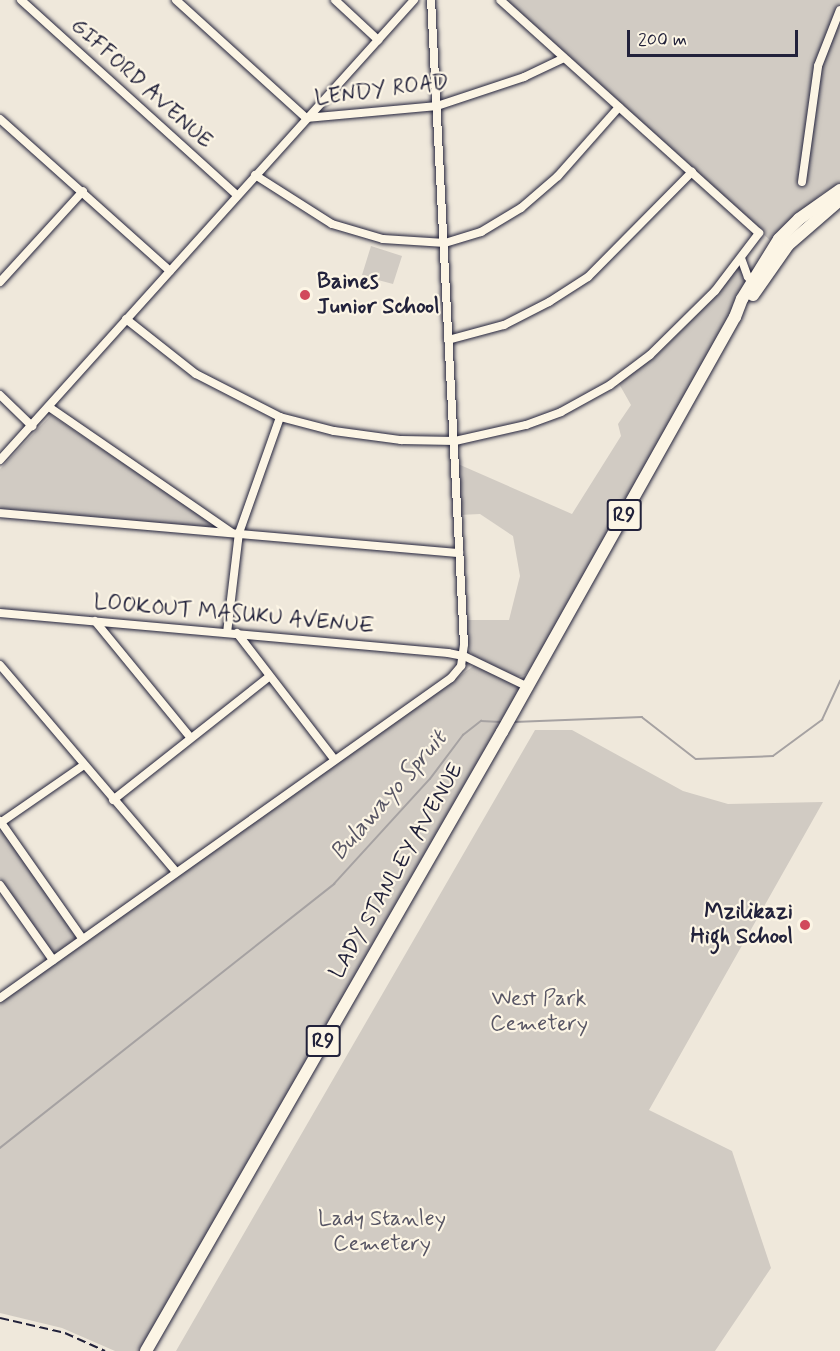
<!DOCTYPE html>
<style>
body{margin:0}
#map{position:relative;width:840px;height:1351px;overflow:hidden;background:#efe8db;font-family:Mynerve,sans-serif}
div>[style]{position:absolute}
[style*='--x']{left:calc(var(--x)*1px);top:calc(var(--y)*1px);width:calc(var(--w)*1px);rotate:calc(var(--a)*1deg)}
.green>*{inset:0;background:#d1cbc3}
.stream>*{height:1.5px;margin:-0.75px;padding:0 0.75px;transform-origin:0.75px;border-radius:0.75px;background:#a6a2a2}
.roads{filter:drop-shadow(0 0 2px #22223b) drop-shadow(0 0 2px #22223b)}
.minor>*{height:8px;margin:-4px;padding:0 4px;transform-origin:4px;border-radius:4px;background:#fcf5e5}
.highway>*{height:12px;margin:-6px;padding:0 6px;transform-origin:6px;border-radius:6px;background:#fcf5e5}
.rail>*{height:1.5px;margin-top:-0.75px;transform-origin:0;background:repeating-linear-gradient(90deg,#22223b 0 9px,transparent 0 13.5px)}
.dots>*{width:16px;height:16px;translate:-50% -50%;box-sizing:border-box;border:3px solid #fcf5e5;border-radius:50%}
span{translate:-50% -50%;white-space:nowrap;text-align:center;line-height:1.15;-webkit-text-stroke:4.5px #fcf5e5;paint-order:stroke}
.shield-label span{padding:2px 4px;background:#fcf5e5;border:2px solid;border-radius:4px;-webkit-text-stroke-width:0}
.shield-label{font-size:21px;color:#22223b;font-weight:700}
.street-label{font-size:22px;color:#22223b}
.poi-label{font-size:22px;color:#22223b;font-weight:700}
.left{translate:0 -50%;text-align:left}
.right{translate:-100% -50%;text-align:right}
.park-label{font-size:22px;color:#575564}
.water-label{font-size:24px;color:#575564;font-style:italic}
.scale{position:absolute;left:627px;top:30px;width:171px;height:27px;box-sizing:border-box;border:3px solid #22223b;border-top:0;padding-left:8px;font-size:18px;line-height:21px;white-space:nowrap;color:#22223b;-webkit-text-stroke:4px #fcf5e5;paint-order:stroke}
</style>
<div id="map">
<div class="green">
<div style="clip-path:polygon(506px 0,840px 0,840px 183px,821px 194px,772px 242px)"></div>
<div style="clip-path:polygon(371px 246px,402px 256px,393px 284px,378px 280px,380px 271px,377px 279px,362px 275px)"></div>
<div style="clip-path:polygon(740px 264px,746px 283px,731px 318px,532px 666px,525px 675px,517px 677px,473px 656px,467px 645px,465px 620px,509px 620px,520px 576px,513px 536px,480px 514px,459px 515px,458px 464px,572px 514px,621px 436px,618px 424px,631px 405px,618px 382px,655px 357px,718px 294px)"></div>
<div style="clip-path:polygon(51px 415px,211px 522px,209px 527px,0 510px,0 469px)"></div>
<div style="clip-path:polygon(475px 665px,520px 688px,139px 1351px,115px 1351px,62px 1328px,0 1313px,0 1002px)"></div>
<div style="clip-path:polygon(535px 730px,572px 730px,683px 791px,728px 804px,823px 802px,649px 1110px,732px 1151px,771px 1268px,715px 1351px,176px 1351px)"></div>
<div style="clip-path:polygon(0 828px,77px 938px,54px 955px,0 878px)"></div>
</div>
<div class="stream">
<div style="--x:514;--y:722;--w:128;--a:-2.2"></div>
<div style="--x:642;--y:717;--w:68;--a:37.9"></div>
<div style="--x:696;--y:759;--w:77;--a:-2.2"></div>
<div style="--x:773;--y:756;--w:61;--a:-36.3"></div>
<div style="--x:822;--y:720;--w:43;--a:-65.2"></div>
<div style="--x:0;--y:1148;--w:426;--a:-38.3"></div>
<div style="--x:334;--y:884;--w:142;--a:-47.6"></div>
<div style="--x:430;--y:779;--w:55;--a:-53.1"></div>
<div style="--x:463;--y:735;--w:23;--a:-38"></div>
<div style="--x:481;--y:721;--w:19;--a:3"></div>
</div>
<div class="roads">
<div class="minor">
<div style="--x:21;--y:0;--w:291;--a:42.1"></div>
<div style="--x:176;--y:0;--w:176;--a:42.2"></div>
<div style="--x:306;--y:118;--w:132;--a:-5.2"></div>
<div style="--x:437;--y:106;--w:92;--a:-18.4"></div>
<div style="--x:524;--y:77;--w:44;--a:-25.4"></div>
<div style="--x:335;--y:0;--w:59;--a:42.9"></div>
<div style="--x:0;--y:119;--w:228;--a:41.8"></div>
<div style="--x:255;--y:175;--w:91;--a:32.5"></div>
<div style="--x:332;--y:224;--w:53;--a:16.4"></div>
<div style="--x:383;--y:239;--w:62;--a:3.7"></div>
<div style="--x:445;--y:243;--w:38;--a:-17"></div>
<div style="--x:481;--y:232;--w:47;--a:-31"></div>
<div style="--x:521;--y:208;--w:49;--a:-40.9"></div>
<div style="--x:558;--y:176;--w:92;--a:-48.5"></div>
<div style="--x:802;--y:182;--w:117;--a:-82.1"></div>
<div style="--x:818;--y:66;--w:60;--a:-68.6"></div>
<div style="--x:741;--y:258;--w:20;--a:70"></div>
<div style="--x:748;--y:277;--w:11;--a:38"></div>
<div style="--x:0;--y:282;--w:123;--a:-47.6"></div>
<div style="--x:126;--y:319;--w:89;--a:38.2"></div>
<div style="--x:196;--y:374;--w:94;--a:27.1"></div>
<div style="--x:280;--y:417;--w:56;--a:14.5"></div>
<div style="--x:334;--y:431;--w:68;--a:7.7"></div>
<div style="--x:401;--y:440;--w:54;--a:1.1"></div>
<div style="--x:455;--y:441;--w:73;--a:-12.7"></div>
<div style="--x:526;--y:425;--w:37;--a:-20"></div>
<div style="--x:561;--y:412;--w:56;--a:-28.9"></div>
<div style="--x:610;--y:385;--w:50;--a:-36.9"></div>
<div style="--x:650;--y:355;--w:91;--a:-44.6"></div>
<div style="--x:715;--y:291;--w:73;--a:-52.8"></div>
<div style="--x:759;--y:233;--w:348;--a:-138"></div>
<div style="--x:448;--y:340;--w:58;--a:-15"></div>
<div style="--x:504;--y:325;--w:51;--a:-27.1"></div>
<div style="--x:549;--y:302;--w:46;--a:-32.7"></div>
<div style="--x:588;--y:277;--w:148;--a:-45.3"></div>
<div style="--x:0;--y:395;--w:45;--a:44.1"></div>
<div style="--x:49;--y:407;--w:221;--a:34.5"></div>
<div style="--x:0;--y:460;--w:619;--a:-48.01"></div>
<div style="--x:0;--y:513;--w:461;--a:5"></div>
<div style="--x:0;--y:613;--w:450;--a:5.1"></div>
<div style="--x:448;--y:653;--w:16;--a:11"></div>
<div style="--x:464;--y:656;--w:69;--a:25.8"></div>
<div style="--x:95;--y:621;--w:150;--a:50.7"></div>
<div style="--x:227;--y:633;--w:101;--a:-83.2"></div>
<div style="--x:239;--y:533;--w:123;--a:-70.5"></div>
<div style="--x:237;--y:633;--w:159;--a:52.4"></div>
<div style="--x:0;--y:665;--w:272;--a:49.6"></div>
<div style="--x:113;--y:800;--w:199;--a:-38.3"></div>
<div style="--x:0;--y:821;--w:143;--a:55"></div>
<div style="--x:0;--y:823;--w:102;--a:-34.6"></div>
<div style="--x:0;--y:885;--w:92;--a:54.8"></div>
<div style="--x:0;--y:998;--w:553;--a:-35.36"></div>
<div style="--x:451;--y:678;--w:16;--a:-50"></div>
<div style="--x:461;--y:666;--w:22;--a:-82"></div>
<div style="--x:464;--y:644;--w:645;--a:-92.93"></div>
</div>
<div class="highway">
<div style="--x:753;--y:295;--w:61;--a:-55"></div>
<div style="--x:788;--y:245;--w:69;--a:-40.9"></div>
<div style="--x:146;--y:1351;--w:714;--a:-60.1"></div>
<div style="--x:502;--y:732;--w:476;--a:-60.7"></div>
<div style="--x:735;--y:317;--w:19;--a:-69"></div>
<div style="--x:742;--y:299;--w:70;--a:-58.3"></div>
<div style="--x:779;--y:239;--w:28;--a:-45"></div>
<div style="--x:799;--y:219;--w:50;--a:-35.3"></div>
</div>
</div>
<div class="rail">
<div style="--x:0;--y:1318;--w:67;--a:13"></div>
<div style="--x:65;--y:1333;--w:44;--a:24.2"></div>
</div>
<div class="dots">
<div style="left:305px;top:295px;background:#d1495b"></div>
<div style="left:805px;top:925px;background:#d1495b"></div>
</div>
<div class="shield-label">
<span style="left:624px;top:515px">R9</span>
<span style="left:323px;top:1041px">R9</span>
</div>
<div class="street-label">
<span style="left:141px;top:84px;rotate:42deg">GIFFORD AVENUE</span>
<span style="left:382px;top:91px;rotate:-7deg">LENDY ROAD</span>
<span style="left:234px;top:615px;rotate:5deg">LOOKOUT MASUKU AVENUE</span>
<span style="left:397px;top:871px;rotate:-60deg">LADY STANLEY AVENUE</span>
</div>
<div class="poi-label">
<span class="left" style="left:317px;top:295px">Baines<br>Junior School</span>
<span class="right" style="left:793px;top:925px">Mzilikazi<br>High School</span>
</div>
<div class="park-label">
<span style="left:539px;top:1012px">West Park<br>Cemetery</span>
<span style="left:382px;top:1232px">Lady Stanley<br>Cemetery</span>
</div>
<div class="water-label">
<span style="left:389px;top:796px;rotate:-49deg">Bulawayo Spruit</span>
</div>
<div class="scale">200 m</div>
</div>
